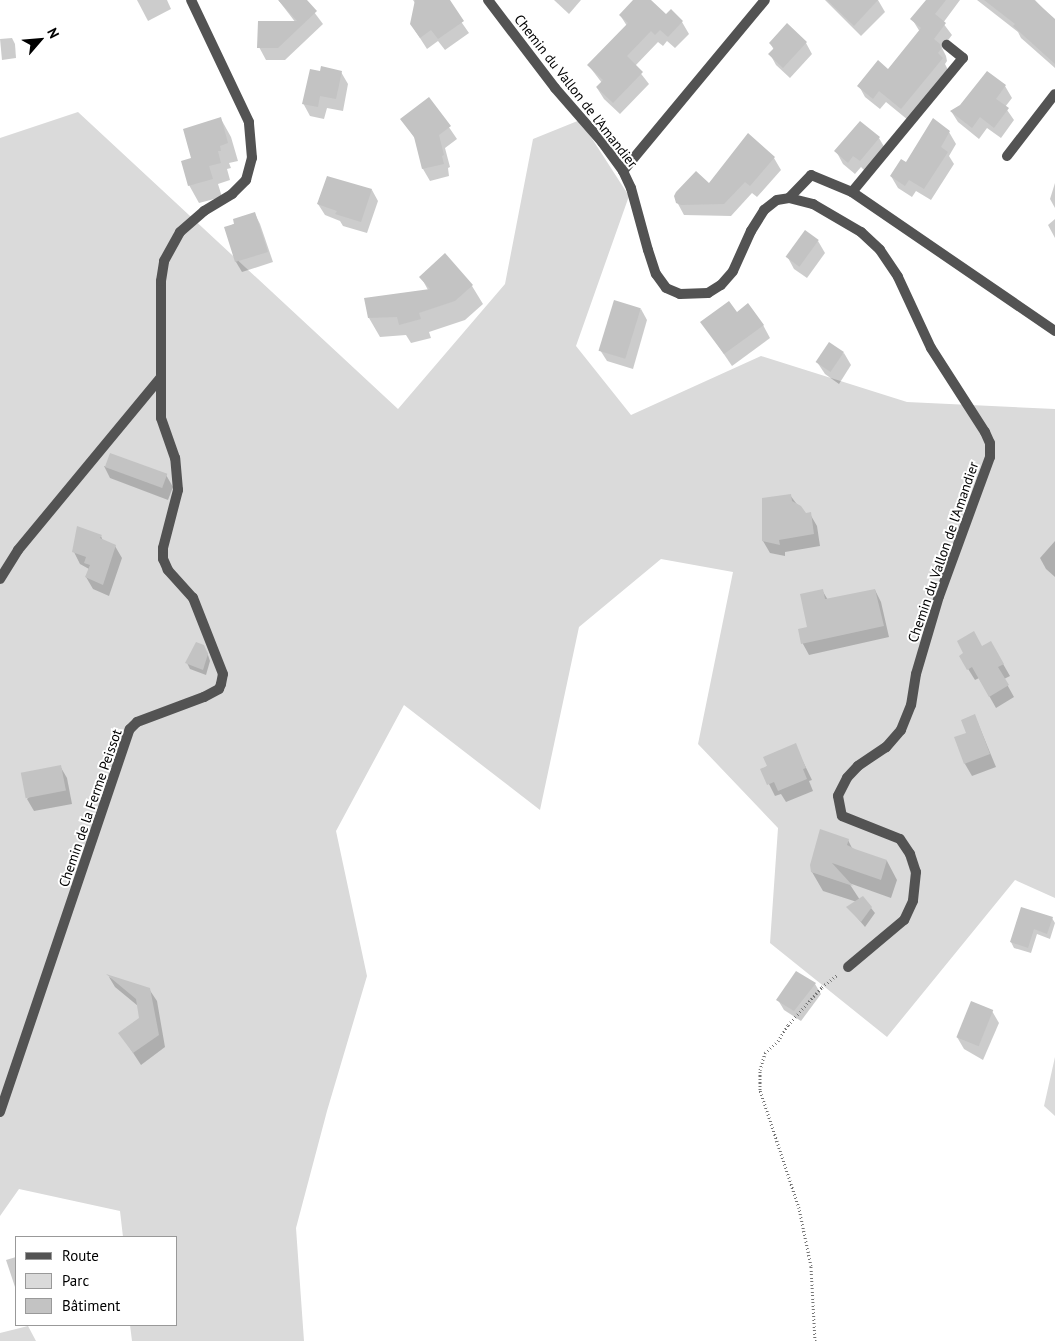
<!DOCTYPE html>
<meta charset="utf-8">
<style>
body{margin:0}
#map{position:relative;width:1055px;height:1341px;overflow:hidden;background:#fff;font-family:"PT Sans",sans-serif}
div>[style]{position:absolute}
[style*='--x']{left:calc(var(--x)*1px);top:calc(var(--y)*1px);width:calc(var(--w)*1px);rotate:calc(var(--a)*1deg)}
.green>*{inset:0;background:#dadada}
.shadow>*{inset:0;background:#0003}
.building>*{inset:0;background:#c3c3c3;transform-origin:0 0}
.path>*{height:3px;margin-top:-1.5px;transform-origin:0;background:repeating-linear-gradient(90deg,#757575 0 1px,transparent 0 3.5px)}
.minor>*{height:10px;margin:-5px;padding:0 5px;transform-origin:5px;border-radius:5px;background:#535353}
span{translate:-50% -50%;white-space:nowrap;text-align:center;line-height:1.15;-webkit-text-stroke:4px #fff;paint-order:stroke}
.street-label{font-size:14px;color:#000}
.legend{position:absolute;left:15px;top:1236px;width:162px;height:90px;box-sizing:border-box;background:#fff;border:1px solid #999;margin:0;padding:6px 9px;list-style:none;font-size:15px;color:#000}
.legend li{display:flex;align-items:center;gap:10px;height:25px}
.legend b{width:25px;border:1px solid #999}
.north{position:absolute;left:15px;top:15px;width:50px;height:50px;-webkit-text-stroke:4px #fff;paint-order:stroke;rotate:63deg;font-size:14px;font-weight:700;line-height:20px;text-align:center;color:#000}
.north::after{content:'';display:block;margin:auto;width:18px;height:22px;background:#000;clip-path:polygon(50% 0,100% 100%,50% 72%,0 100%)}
</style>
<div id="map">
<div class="green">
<div style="clip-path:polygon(78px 112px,398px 409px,505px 284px,533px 139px,580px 120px,629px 196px,576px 346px,631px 415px,761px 356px,907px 402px,1055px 409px,1055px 898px,1015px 880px,887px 1037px,770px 943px,778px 828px,698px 744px,733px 572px,661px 559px,579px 627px,540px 810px,404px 705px,336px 831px,367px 976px,327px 1111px,296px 1228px,304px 1341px,132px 1341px,130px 1325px,176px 1325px,176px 1237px,123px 1237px,120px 1211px,19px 1189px,0 1216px,0 138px)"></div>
<div style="clip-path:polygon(1055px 1057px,1055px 1116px,1044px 1106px)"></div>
<div style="clip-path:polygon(28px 1326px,36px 1341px,0 1341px,0 1333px)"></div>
</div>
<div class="shadow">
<div style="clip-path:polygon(137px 0,167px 0,171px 9px,148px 21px)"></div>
<div style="clip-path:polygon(305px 0,323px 24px,285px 60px,266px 60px,259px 47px,296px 23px,279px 1px)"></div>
<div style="clip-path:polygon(413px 0,446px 0,469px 33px,445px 50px,438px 41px,427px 49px,411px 24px,415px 3px)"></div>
<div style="clip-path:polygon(554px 0,581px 0,569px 14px)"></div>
<div style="clip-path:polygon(635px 0,650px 0,666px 16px,671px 11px,682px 22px,689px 34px,675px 48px,667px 41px,663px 46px,658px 42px,635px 66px,649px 84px,620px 114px,604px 99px,597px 88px,602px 83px,589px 66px,627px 26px,620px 15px)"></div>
<div style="clip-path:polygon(825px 0,878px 0,885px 12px,861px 36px)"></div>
<div style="clip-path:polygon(927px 0,960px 0,943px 23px,952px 35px,942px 48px,946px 56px,947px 61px,945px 64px,948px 70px,908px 120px,886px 102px,880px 109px,865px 97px,859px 86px,888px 70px,920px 32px,912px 19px)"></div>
<div style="clip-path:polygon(977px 0,1035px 0,1055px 21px,1055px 68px,1021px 38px,1018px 32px)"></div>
<div style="clip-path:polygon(12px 38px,15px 44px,16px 58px,2px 60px,0 39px)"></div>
<div style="clip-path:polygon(770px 43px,806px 43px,812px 54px,790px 78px,776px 65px,770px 54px,774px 50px)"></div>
<div style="clip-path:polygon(341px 72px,348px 84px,343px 111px,327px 108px,324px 119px,310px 116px,303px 103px,321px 73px)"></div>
<div style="clip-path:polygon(987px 72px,1005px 86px,1012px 98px,1005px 107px,1014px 120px,1001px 138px,987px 128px,979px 139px,958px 122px,951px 111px,961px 106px)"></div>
<div style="clip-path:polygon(429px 98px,457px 139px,445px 148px,450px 167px,448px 168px,449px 176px,430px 181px,423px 169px,416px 140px,402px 119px)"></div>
<div style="clip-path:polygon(221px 119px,231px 137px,238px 161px,229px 163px,231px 168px,227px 169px,230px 180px,218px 184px,222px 197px,199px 203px,189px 185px,192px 159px)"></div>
<div style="clip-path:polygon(934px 120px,949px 132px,956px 144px,949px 156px,954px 164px,931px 200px,916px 191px,912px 197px,898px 188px,891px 176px,906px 163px)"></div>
<div style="clip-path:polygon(860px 122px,879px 138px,886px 150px,867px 173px,861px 167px,855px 174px,843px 164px,836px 151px)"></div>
<div style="clip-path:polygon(748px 134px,774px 158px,781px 170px,757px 197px,752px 193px,731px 216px,684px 215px,677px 202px,709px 185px)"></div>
<div style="clip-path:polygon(1055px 183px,1055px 208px,1050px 199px)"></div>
<div style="clip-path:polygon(372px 190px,378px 201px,367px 233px,343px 226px,340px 221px,325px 215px,318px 204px)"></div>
<div style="clip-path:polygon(255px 214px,260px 224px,273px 262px,242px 272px,236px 262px,225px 228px)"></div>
<div style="clip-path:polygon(1055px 219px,1055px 238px,1048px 225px)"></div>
<div style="clip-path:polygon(818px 241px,825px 253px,807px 278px,794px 269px,787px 256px)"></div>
<div style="clip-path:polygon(421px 277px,472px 286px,483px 304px,465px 320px,429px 332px,431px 338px,411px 343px,406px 335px,380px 337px,369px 318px,428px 290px)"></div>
<div style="clip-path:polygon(641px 309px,647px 320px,633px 369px,607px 361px,600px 350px)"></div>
<div style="clip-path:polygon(737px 313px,763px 325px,770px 338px,732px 366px,702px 322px)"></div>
<div style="clip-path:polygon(844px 353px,851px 365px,839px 384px,825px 374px,817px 362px)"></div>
<div style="clip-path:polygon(104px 466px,166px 475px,173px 487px,168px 500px,110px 478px)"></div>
<div style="clip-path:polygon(790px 495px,805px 515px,810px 514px,817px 526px,820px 546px,785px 552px,785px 556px,770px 553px,763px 541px)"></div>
<div style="clip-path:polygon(101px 536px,103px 541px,115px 546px,122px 558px,109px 596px,93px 589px,86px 577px,89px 569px,80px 564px,74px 552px)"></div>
<div style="clip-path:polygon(1055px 541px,1055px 577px,1046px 569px,1040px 558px)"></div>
<div style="clip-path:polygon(822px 590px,828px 600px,875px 590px,881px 602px,889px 637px,809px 655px,803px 644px,800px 630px,809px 628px)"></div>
<div style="clip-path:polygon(991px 643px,1010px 676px,1004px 679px,1014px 697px,996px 708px,979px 678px,975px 680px,960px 656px)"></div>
<div style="clip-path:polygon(207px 652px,210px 661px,206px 675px,190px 669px,187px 663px)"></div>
<div style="clip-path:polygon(975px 716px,996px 767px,972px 776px,965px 764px)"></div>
<div style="clip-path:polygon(795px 745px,812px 780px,809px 781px,813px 791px,786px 802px,781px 794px,775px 796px,762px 770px)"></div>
<div style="clip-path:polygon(60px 766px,67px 778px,72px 804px,34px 811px,27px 799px)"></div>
<div style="clip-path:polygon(848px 840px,853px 850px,887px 861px,897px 880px,891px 898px,849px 883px,860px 900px,871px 908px,875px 913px,865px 927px,848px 907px,857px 902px,823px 891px,812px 872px)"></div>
<div style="clip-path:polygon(1022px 909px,1052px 918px,1055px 923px,1050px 939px,1037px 934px,1031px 953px,1014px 948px,1011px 942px)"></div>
<div style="clip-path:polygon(109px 977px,149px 989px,157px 1001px,165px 1047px,141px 1065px,120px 1033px,140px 1018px,138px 1006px,115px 987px)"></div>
<div style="clip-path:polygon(815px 984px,821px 994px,801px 1021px,784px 1010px,778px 1000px)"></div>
<div style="clip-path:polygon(992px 1011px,999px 1023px,983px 1060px,964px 1049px,957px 1037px)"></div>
<div style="clip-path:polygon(16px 1257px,16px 1290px,6px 1260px)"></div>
</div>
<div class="building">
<div style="clip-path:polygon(278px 0,307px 0,317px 11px,278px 48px,257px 48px,258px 21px,297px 21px)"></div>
<div style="clip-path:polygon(415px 0,450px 0,464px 21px,438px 39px,431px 30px,420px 38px,410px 24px)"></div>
<div style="clip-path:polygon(633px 0,651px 0,666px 14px,671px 9px,683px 21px,668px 37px,660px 30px,655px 35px,651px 31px,627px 56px,643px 72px,613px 103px,596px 87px,603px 80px,587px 65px,628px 23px,619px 15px)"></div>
<div style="clip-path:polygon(827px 0,878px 0,854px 26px)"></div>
<div style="clip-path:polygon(926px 0,946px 0,935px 14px,946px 23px,934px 39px,940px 44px,941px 49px,938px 53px,943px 58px,901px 109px,879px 91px,873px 99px,857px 86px,878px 60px,888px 69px,921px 28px,910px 19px)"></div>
<div style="clip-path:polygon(984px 0,1034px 0,1055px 19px,1055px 64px,1013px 26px,1015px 24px)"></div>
<div style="clip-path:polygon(787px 23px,807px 42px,783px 68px,768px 54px,774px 48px,769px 43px)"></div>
<div style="clip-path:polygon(321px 66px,342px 71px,336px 99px,320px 96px,318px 107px,302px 104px,310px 69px,320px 71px)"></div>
<div style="clip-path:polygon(987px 71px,1006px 85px,996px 99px,1009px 108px,994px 128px,980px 117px,972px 128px,950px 111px,960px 105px)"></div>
<div style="clip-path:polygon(429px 97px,451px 126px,439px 135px,444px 155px,442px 156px,444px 164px,422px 169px,414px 137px,400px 119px)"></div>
<div style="clip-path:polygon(221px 117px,228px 143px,220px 146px,221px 151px,218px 151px,221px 163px,209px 166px,213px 179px,188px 186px,181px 161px,191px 158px,183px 129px)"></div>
<div style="clip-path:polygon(933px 118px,950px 131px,941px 147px,948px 152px,924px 189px,909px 180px,905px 186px,890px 176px,901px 159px,906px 162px)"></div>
<div style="clip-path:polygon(860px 121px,880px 137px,860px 161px,853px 156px,848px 163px,834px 151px)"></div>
<div style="clip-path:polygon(748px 133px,775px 157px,750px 186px,745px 182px,724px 204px,681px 205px,676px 203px,674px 196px,676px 192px,696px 171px,709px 183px)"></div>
<div style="clip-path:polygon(327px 176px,372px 189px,361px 222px,335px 214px,337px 211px,317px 204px)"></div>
<div style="clip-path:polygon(255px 212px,268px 252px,235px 262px,224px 227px,234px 224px,233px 219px)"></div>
<div style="left:805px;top:230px;width:17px;height:33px;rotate:36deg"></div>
<div style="clip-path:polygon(445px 253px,473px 285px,455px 301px,419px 313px,421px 319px,399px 325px,397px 317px,368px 318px,364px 298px,430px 289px,419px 277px)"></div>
<div style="left:614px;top:300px;width:28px;height:53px;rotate:17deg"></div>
<div style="clip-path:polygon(729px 301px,737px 312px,748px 303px,764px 325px,724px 354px,700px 322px)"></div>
<div style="left:829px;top:342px;width:18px;height:24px;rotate:34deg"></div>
<div style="left:110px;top:453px;width:61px;height:15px;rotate:20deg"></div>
<div style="clip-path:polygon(791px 494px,792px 501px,801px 506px,806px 513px,811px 512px,814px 534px,779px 540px,780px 545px,762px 541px,762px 498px)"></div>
<div style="clip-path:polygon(77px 526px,102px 535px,100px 538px,116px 545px,103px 585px,85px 577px,90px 565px,84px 563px,86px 557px,72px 552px)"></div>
<div style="clip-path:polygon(823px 589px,825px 599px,875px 589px,884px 626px,801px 644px,798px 629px,807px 627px,800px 594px)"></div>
<div style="clip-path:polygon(974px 631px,982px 646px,991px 641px,1004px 664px,998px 667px,1009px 685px,989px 697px,972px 667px,967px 670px,959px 656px,963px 653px,957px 641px)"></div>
<div style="clip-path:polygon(196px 642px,204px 645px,208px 654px,203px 670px,185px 663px)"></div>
<div style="clip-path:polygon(975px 714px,990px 754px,964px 764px,954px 737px,966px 733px,961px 720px)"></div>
<div style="clip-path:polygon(796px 743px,806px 768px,803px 769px,807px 779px,778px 791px,774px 782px,767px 785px,760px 769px,767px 766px,763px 757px)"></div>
<div style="left:61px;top:765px;width:26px;height:41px;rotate:79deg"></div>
<div style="clip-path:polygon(820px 829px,849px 839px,847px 845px,855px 849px,887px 860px,881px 880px,832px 863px,853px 886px,811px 872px,810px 865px)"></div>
<div style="clip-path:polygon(863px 896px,872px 907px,861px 922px,846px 907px)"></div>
<div style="clip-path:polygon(1021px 907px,1053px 917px,1047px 934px,1034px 929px,1028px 948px,1010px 942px)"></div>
<div style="clip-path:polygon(796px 971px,816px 983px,794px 1011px,776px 1000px)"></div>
<div style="clip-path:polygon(106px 974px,150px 988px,159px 1035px,133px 1053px,118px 1033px,139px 1018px,136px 999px)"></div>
<div style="left:971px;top:1001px;width:24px;height:39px;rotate:22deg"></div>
</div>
<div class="path">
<div style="--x:815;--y:1341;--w:75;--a:-93.1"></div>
<div style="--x:811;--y:1266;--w:59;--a:-101.7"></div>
<div style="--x:799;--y:1208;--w:124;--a:-108.3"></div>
<div style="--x:760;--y:1090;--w:20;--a:-90"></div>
<div style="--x:760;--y:1070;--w:18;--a:-74"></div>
<div style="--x:765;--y:1053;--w:18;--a:-43"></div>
<div style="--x:778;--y:1041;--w:19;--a:-58"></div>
<div style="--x:788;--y:1025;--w:51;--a:-48.2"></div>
<div style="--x:822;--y:987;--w:19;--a:-39"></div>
</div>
<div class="minor">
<div style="--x:488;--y:0;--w:111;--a:52.7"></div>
<div style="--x:555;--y:88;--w:72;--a:49"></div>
<div style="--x:602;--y:142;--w:36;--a:54"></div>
<div style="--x:623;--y:171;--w:19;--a:65"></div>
<div style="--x:631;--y:188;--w:64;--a:74.7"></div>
<div style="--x:648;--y:250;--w:25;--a:72"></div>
<div style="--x:656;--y:274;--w:17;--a:54"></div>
<div style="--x:666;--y:288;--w:15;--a:23"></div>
<div style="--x:680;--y:294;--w:28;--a:-2"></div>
<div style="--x:708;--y:293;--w:15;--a:-32"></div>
<div style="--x:721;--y:285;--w:18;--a:-49"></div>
<div style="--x:733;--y:271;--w:44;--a:-65.8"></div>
<div style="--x:751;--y:231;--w:25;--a:-58"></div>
<div style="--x:764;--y:210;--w:16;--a:-38"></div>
<div style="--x:777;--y:200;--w:12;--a:-9"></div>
<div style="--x:789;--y:198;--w:25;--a:14"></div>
<div style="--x:813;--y:204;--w:56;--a:30.3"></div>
<div style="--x:861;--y:232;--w:26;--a:43"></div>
<div style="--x:880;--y:250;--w:32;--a:56"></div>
<div style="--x:898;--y:277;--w:78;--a:65.1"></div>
<div style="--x:931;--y:348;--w:100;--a:57.3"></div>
<div style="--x:985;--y:432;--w:12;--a:66"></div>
<div style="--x:990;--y:443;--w:14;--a:90"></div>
<div style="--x:990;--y:457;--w:148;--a:110.1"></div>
<div style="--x:939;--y:596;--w:81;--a:106.4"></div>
<div style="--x:916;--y:674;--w:31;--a:99"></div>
<div style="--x:911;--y:705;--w:27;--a:112"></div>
<div style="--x:901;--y:730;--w:23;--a:131"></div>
<div style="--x:886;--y:747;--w:34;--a:146"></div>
<div style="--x:858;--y:766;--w:16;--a:133"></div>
<div style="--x:847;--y:778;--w:20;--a:117"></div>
<div style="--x:838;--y:796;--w:20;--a:79"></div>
<div style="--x:842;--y:816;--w:62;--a:21.6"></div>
<div style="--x:900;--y:839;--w:18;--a:56"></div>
<div style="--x:910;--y:854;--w:19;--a:72"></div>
<div style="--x:916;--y:872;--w:29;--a:96"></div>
<div style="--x:913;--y:901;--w:21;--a:115"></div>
<div style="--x:904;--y:920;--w:73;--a:140"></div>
<div style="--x:1007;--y:156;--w:78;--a:-52.3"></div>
<div style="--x:623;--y:171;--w:222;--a:-50.3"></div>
<div style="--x:852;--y:192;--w:246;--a:34.4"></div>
<div style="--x:789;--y:198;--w:32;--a:-46"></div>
<div style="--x:811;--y:175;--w:44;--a:22.5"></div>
<div style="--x:852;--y:192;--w:174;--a:-50.4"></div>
<div style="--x:963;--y:58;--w:21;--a:-141"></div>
<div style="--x:0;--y:579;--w:34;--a:-58"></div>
<div style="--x:18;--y:550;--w:224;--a:-50.4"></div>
<div style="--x:0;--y:1112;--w:404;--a:-71.3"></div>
<div style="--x:130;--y:729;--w:10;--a:-45"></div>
<div style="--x:137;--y:722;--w:72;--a:-20.5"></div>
<div style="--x:204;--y:697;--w:17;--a:-28"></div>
<div style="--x:219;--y:689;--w:5;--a:-68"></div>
<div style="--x:221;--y:684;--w:10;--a:-79"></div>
<div style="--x:223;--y:674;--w:82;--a:-111.5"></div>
<div style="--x:193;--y:598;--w:38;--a:-132"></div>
<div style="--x:168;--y:570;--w:12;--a:-114"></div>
<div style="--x:163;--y:559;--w:11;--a:-90"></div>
<div style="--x:163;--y:548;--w:60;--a:-75.5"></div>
<div style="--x:178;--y:490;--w:32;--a:-95"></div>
<div style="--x:175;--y:458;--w:42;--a:-109.3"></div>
<div style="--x:161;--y:418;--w:137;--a:-90"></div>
<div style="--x:161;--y:281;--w:20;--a:-81"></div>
<div style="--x:164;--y:261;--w:33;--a:-61"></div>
<div style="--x:180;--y:232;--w:32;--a:-41"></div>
<div style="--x:204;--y:211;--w:33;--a:-31"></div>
<div style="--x:232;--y:194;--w:20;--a:-45"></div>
<div style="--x:246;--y:180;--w:23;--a:-75"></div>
<div style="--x:252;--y:158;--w:36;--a:-95"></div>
<div style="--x:249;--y:122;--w:135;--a:-115.4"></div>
</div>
<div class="street-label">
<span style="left:576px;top:91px;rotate:52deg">Chemin du Vallon de l'Amandier</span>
<span style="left:943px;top:552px;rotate:-71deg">Chemin du Vallon de l'Amandier</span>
<span style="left:90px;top:808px;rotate:-71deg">Chemin de la Ferme Peissot</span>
</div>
<ul class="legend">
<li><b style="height:6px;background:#535353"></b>Route</li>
<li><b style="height:14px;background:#dadada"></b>Parc</li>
<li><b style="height:14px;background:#c3c3c3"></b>Bâtiment</li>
</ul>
<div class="north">N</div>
</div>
